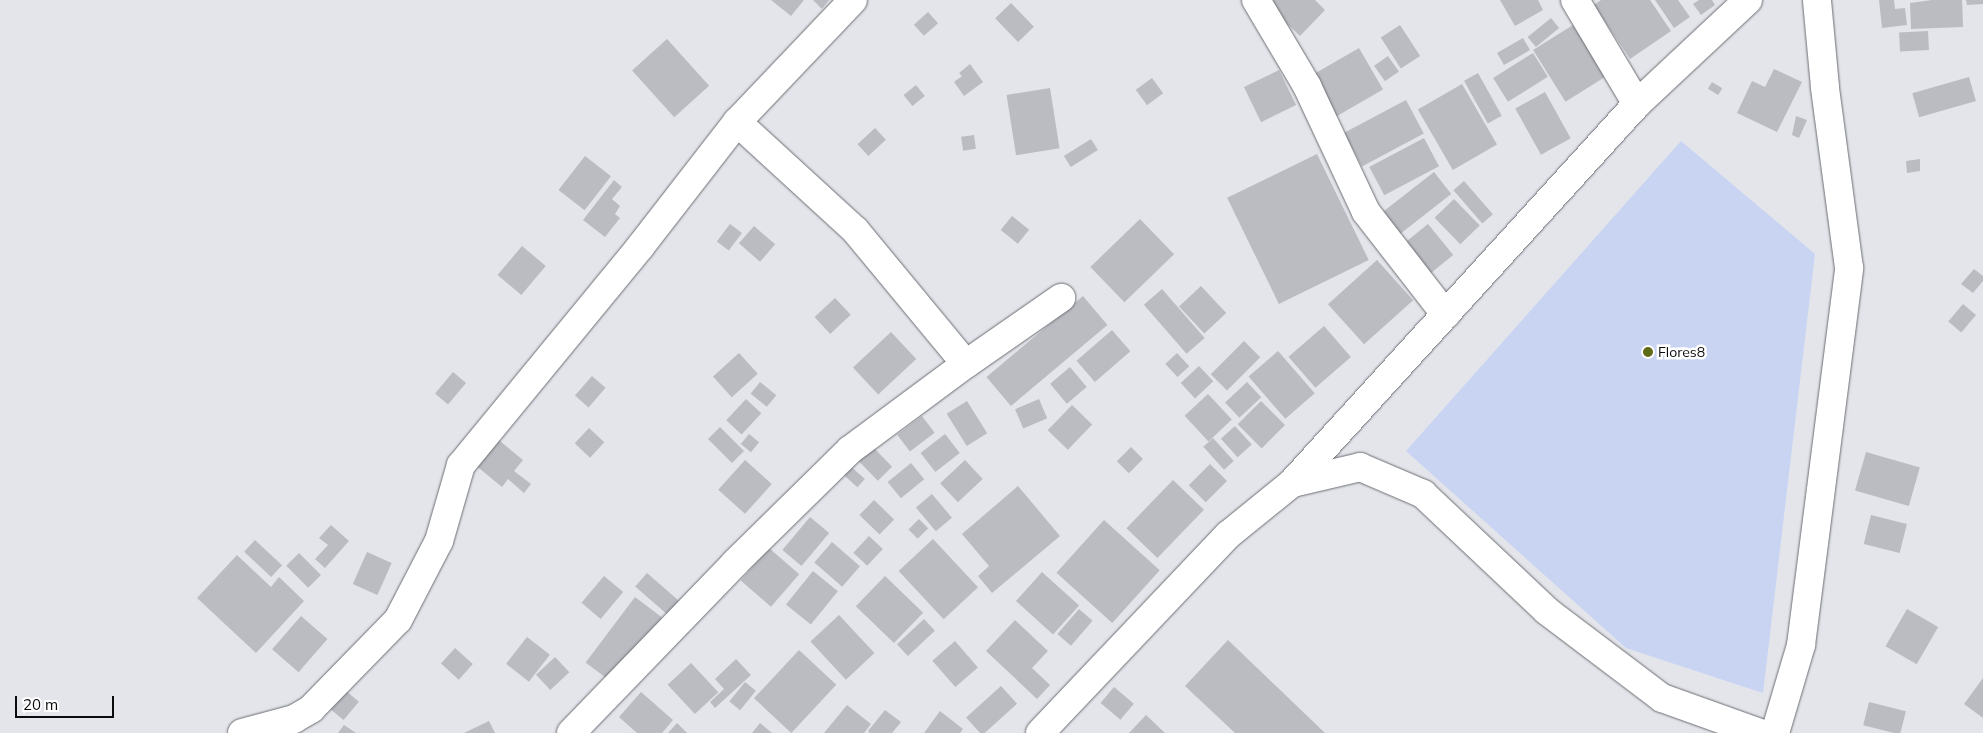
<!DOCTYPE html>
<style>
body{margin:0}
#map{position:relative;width:1983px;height:733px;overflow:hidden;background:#e3e5eb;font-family:Mulish,sans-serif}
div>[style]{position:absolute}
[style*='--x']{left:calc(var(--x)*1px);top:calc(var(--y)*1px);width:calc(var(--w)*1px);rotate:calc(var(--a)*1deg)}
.green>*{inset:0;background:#c8d4f2}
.building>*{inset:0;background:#babcc2;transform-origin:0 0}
.roads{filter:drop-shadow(0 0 1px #6b6d72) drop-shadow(0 0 1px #6b6d72)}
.street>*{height:28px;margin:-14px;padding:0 14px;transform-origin:14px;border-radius:14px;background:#fff}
.secondary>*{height:28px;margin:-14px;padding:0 14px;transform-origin:14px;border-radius:14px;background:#fff}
.dots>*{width:14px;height:14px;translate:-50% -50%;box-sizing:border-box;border:2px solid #fff;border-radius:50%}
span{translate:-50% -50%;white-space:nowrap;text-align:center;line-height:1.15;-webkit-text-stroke:5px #fff;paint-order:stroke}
.poi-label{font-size:14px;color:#0a0b0d}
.left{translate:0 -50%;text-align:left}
.scale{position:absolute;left:15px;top:696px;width:99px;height:22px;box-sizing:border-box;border:2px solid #0a0b0d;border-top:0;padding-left:6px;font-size:15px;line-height:18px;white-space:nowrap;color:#0a0b0d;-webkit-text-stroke:4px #fff;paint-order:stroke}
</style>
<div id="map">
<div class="green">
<div style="clip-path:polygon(1681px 141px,1815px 254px,1763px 693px,1626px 648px,1406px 451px)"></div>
</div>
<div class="building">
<div style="clip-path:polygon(771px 0,804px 0,791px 16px)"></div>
<div style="clip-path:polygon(813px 0,829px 0,822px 9px)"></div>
<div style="clip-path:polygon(1270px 0,1315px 0,1325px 10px,1300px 36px,1266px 4px)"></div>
<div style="clip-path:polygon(1500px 0,1538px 0,1543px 10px,1515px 26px)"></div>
<div style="clip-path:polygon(1601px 0,1650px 0,1671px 31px,1630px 59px,1594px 5px)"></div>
<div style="clip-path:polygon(1655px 0,1678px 0,1690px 17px,1674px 28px)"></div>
<div style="clip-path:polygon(1699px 0,1712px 0,1715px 5px,1701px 15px,1693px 4px)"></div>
<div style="clip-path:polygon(1879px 0,1894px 0,1895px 9px,1905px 8px,1907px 25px,1882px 28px)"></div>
<div style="clip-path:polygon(1932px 0,1962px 0,1963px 27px,1911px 29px,1910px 3px)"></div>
<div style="clip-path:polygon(1966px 0,1983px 0,1983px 4px,1967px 5px)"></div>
<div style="left:1011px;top:3px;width:33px;height:22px;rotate:46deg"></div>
<div style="left:928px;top:12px;width:15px;height:19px;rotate:48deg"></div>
<div style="left:1551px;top:18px;width:13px;height:30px;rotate:51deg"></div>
<div style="left:1400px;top:25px;width:37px;height:23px;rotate:57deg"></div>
<div style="left:1573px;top:25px;width:61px;height:47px;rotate:58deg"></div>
<div style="left:1928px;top:31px;width:19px;height:29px;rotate:87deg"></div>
<div style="left:1523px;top:38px;width:14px;height:30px;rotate:60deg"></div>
<div style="left:667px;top:39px;width:63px;height:47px;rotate:48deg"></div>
<div style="left:1359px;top:48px;width:48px;height:54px;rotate:60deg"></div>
<div style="left:1533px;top:53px;width:28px;height:47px;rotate:58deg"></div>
<div style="left:1388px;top:56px;width:19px;height:17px;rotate:55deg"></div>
<div style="clip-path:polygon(970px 64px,983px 82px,964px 96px,954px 82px,962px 76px,959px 73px)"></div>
<div style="clip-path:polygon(1774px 69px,1802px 82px,1777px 132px,1737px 113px,1752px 81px,1765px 87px)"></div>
<div style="left:1279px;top:70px;width:39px;height:39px;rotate:64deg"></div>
<div style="left:1478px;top:73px;width:49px;height:16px;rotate:61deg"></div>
<div style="left:1969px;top:77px;width:25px;height:59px;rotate:74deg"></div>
<div style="left:1152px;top:78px;width:19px;height:20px;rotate:54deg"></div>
<div style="left:1712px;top:82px;width:12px;height:8px;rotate:31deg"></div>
<div style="left:1462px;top:84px;width:70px;height:51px;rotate:60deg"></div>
<div style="left:916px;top:85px;width:14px;height:16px;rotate:51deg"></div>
<div style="left:1050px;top:88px;width:61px;height:44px;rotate:81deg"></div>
<div style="left:1545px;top:92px;width:53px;height:34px;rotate:61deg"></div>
<div style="left:1406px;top:100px;width:38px;height:70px;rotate:62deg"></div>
<div style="clip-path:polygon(1796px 116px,1807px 120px,1799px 138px,1792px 135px)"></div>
<div style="left:875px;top:128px;width:16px;height:24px;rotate:47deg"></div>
<div style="left:974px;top:135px;width:14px;height:13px;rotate:82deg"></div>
<div style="left:1424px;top:138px;width:32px;height:62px;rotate:62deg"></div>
<div style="left:1091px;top:139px;width:13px;height:32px;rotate:58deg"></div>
<div style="left:1317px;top:154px;width:118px;height:100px;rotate:64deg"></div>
<div style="left:585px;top:156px;width:33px;height:43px;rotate:38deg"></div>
<div style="clip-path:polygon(1920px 159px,1920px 171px,1907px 173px,1906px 161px)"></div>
<div style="left:1434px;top:172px;width:28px;height:65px;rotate:52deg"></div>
<div style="clip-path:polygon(614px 180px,622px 187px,612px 199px,620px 206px,615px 214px,620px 218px,605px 237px,583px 220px)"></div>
<div style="left:1464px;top:181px;width:44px;height:14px;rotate:49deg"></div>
<div style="left:1454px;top:199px;width:37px;height:27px;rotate:46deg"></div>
<div style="left:1012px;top:216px;width:22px;height:18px;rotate:39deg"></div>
<div style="left:1140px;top:219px;width:49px;height:69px;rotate:46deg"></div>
<div style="left:730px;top:224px;width:15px;height:22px;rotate:37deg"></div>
<div style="left:1428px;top:224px;width:40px;height:31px;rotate:51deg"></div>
<div style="left:754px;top:226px;width:28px;height:23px;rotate:41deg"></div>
<div style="left:522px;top:246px;width:31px;height:38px;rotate:40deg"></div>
<div style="left:1377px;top:260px;width:54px;height:66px;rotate:48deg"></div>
<div style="clip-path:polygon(1974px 269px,1983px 276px,1983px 281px,1973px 293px,1961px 284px)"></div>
<div style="left:1201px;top:286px;width:37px;height:30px;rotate:47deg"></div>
<div style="left:1162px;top:289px;width:65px;height:24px;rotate:49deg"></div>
<div style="left:1083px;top:296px;width:38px;height:126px;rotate:50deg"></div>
<div style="left:835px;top:298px;width:23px;height:28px;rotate:47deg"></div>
<div style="left:1963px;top:304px;width:17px;height:23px;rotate:40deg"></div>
<div style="left:1324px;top:326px;width:41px;height:47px;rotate:49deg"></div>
<div style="left:1112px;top:330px;width:28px;height:47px;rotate:49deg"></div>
<div style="left:891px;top:332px;width:37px;height:52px;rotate:47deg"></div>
<div style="left:1244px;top:341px;width:23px;height:47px;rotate:45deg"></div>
<div style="left:1278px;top:351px;width:56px;height:39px;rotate:49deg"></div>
<div style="left:739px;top:353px;width:28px;height:35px;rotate:48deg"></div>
<div style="left:1177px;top:353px;width:18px;height:16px;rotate:47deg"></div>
<div style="left:1199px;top:366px;width:21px;height:25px;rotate:47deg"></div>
<div style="left:1070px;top:367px;width:26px;height:26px;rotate:50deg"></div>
<div style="left:453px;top:372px;width:17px;height:28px;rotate:40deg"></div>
<div style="left:592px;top:376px;width:18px;height:26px;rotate:41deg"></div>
<div style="left:760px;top:382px;width:21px;height:15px;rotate:39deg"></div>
<div style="left:1247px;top:382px;width:21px;height:30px;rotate:47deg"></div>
<div style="left:1208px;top:394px;width:35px;height:32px;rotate:47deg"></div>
<div style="left:746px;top:399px;width:21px;height:29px;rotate:43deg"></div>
<div style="left:1039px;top:399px;width:21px;height:26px;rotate:67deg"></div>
<div style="left:967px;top:401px;width:38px;height:24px;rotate:58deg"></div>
<div style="left:1261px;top:401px;width:34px;height:33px;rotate:45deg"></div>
<div style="left:1072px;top:405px;width:28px;height:35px;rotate:44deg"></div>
<div style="left:922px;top:416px;width:21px;height:31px;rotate:53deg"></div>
<div style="left:1235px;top:426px;width:25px;height:19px;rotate:48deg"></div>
<div style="left:720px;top:427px;width:34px;height:17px;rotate:45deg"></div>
<div style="left:589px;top:428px;width:21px;height:21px;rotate:43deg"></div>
<div style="left:749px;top:434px;width:13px;height:13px;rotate:39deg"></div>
<div style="left:945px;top:434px;width:24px;height:31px;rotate:52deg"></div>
<div style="clip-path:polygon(495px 437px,523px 460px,514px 471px,531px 484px,524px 493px,508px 479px,502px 487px,474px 464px)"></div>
<div style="left:1213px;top:438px;width:31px;height:13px;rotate:48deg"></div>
<div style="left:872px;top:446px;width:29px;height:20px;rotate:46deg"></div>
<div style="left:1131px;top:447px;width:17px;height:20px;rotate:45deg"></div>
<div style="left:1866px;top:452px;width:56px;height:40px;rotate:16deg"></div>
<div style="left:745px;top:460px;width:36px;height:40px;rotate:42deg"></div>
<div style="left:965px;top:460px;width:26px;height:34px;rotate:47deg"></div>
<div style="left:847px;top:463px;width:24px;height:11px;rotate:42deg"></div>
<div style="left:911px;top:463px;width:21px;height:30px;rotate:51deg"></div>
<div style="left:1210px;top:464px;width:24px;height:30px;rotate:45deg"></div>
<div style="left:1173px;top:480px;width:43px;height:67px;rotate:44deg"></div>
<div style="clip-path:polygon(1018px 486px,1060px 536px,992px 593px,978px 576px,989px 566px,962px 534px)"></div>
<div style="left:932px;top:494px;width:31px;height:21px;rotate:50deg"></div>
<div style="left:874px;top:500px;width:28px;height:21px;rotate:44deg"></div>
<div style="left:1871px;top:515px;width:37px;height:30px;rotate:14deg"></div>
<div style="left:810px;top:517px;width:25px;height:43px;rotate:40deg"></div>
<div style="left:919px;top:519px;width:13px;height:15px;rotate:45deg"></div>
<div style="left:1104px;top:520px;width:75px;height:71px;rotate:42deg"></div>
<div style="clip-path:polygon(331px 525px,349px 541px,325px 568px,315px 559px,328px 545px,319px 538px)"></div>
<div style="left:869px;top:536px;width:19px;height:23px;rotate:43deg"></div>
<div style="left:933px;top:539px;width:66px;height:47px;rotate:47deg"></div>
<div style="left:255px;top:540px;width:37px;height:16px;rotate:43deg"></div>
<div style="left:832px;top:542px;width:37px;height:27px;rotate:41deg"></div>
<div style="left:769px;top:548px;width:40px;height:43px;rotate:41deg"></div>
<div style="left:367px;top:552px;width:27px;height:35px;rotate:24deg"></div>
<div style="left:299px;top:553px;width:31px;height:18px;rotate:45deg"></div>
<div style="clip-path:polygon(237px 555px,271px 587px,279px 577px,304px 601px,256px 653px,197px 598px)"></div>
<div style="left:813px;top:571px;width:32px;height:43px;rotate:39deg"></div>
<div style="left:1042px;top:572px;width:50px;height:39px;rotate:42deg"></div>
<div style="left:647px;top:573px;width:43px;height:18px;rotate:41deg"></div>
<div style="left:604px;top:576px;width:25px;height:35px;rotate:40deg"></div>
<div style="left:885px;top:576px;width:53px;height:42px;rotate:44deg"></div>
<div style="left:635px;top:597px;width:34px;height:82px;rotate:37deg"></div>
<div style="left:1079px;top:609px;width:18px;height:33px;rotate:41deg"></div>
<div style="left:1907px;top:609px;width:36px;height:43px;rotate:30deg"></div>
<div style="left:839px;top:615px;width:52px;height:39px;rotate:47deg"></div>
<div style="left:301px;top:616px;width:35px;height:44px;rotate:41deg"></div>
<div style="left:924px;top:619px;width:16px;height:37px;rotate:47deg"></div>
<div style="clip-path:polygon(1015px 620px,1048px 651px,1032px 668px,1050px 685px,1037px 699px,986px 651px)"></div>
<div style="left:527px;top:637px;width:29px;height:34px;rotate:38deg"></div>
<div style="clip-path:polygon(1228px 640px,1325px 733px,1235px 733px,1185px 686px)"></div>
<div style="left:955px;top:641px;width:35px;height:30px;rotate:49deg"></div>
<div style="left:455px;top:648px;width:24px;height:21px;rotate:42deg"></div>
<div style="left:799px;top:650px;width:51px;height:66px;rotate:43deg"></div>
<div style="left:555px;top:657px;width:21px;height:26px;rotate:47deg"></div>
<div style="clip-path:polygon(736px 659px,751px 675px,715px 708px,710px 702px,724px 689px,715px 679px)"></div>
<div style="left:691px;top:663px;width:40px;height:32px;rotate:47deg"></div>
<div style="clip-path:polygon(1983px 678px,1983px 718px,1964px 704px)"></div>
<div style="left:745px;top:682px;width:14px;height:25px;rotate:39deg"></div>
<div style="left:339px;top:685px;width:26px;height:24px;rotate:40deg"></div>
<div style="left:1001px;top:686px;width:24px;height:47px;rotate:48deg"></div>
<div style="left:1114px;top:687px;width:26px;height:21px;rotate:40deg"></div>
<div style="clip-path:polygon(641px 692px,673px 720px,662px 733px,637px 733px,619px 717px)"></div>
<div style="left:1869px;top:702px;width:38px;height:24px;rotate:14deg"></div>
<div style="clip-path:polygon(847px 705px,871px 724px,864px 733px,824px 733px)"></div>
<div style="clip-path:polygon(885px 710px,901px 722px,892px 733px,870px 733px,868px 731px)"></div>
<div style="clip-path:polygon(940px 711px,963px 729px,960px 733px,924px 733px)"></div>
<div style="clip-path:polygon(1146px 715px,1165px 733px,1129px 733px)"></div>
<div style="clip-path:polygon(489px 721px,495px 733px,464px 733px)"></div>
<div style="clip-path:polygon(677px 723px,687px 733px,668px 733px)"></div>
<div style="clip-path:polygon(760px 723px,772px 733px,752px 733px)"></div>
<div style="clip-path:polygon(344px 725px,356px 733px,338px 733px)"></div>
</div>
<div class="roads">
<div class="street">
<div style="--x:1256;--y:0;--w:100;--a:59.3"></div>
<div style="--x:1307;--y:86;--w:139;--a:64.9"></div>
<div style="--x:1366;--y:212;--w:130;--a:52.2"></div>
<div style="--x:1575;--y:0;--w:121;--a:59.2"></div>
<div style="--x:737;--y:122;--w:160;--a:42.5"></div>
<div style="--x:855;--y:230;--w:174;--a:50.4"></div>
<div style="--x:966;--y:364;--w:116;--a:-34.8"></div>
<div style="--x:1292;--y:483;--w:513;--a:-47.69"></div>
<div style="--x:1637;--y:104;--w:152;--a:-43.1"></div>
<div style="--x:242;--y:733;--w:54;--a:-15.1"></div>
<div style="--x:294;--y:719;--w:20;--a:-30"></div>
<div style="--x:311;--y:709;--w:124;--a:-45.7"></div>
<div style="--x:398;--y:620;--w:89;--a:-62.6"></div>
<div style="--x:439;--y:541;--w:79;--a:-73.9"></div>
<div style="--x:461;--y:465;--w:282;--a:-50.6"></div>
<div style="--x:640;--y:247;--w:158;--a:-52.2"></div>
<div style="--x:737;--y:122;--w:168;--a:-46.4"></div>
<div style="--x:571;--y:733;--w:236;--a:-46"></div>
<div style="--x:735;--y:563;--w:161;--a:-44.5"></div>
<div style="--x:850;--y:450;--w:144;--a:-36.6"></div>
<div style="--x:1775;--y:733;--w:92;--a:-73.5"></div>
<div style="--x:1801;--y:645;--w:380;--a:-82.7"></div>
<div style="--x:1849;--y:268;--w:183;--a:-97.6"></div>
<div style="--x:1825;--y:87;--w:87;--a:-95.3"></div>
</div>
<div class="secondary">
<div style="--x:1040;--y:733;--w:273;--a:-46.5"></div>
<div style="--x:1228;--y:535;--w:82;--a:-39.1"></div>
<div style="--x:1292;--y:483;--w:70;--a:-13.2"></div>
<div style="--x:1360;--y:467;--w:69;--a:23.2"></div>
<div style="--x:1423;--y:494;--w:170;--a:43.3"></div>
<div style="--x:1547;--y:611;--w:144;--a:37.1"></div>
<div style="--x:1662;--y:698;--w:104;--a:19.7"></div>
</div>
</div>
<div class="dots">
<div style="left:1648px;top:352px;background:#5e6c15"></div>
</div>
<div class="poi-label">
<span class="left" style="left:1658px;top:352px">Flores8</span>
</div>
<div class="scale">20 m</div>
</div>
